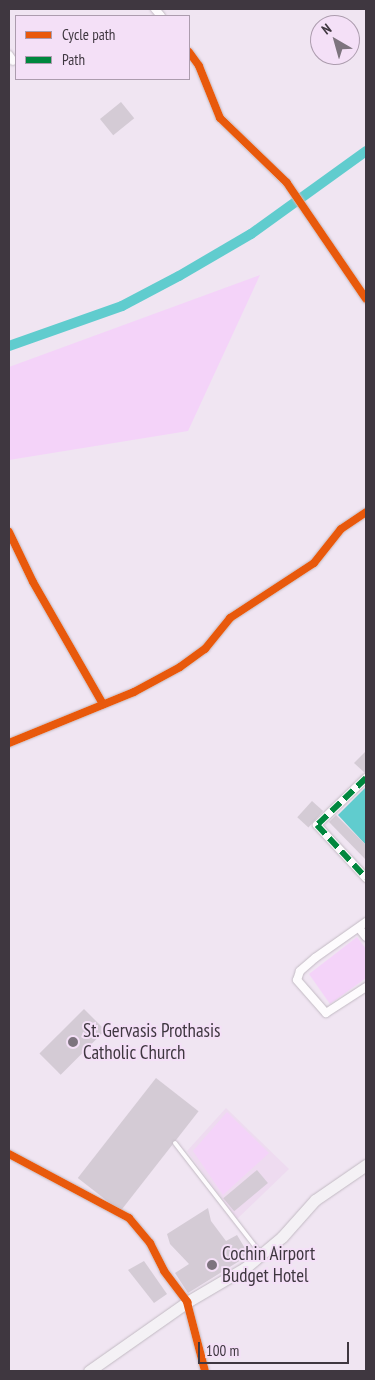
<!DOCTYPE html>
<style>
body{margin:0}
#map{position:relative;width:375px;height:1380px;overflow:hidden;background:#f0e5f2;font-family:"PT Sans Narrow",sans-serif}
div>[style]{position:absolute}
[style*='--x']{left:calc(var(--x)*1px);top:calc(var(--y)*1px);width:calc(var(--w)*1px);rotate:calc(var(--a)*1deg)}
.built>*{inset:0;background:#eedbf0}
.green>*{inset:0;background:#f4d3f9}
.water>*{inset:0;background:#60ccce}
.canal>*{height:10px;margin:-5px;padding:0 5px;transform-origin:5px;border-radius:5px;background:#60ccce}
.building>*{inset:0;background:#d4cbd5;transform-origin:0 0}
.roads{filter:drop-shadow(0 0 1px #c2bac3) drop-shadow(0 0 1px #c2bac3)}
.lane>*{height:4px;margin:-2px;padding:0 2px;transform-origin:2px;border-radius:2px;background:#fdfbfd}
.street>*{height:8px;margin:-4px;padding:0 4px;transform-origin:4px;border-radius:4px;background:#fdfbfd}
.secondary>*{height:11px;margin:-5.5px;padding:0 5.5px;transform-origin:5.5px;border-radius:5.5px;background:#f4f1f5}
.quiet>*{height:6px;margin-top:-3px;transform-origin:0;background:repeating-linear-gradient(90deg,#00873e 0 12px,transparent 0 18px)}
.cycleway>*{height:8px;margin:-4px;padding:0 4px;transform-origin:4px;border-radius:4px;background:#e8590c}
.dots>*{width:14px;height:14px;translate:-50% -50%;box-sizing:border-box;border:2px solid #f4e0f7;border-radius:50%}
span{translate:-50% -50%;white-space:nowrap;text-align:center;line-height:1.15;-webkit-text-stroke:4px #f4e0f7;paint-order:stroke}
.poi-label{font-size:19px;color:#3f3740}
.left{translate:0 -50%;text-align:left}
.frame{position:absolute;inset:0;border:10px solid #3f3740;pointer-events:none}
.legend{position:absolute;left:15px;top:15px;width:175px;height:65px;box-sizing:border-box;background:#f4e0f7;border:1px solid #ac9cae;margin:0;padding:6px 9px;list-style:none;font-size:15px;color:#3f3740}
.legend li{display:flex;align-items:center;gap:10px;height:25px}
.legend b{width:25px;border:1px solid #ac9cae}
.north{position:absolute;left:310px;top:15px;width:50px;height:50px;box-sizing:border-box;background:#f4e0f7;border:1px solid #ac9cae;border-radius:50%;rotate:322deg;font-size:14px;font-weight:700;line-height:20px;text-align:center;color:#3f3740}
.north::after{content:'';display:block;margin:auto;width:18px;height:22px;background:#7d747e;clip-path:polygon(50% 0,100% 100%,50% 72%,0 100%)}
.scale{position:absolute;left:198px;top:1342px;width:151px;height:22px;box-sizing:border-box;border:2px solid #3f3740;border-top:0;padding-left:6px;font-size:15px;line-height:18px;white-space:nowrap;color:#3f3740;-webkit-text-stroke:4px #f4e0f7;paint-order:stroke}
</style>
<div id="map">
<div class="built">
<div style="clip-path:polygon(226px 1108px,289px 1169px,237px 1219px,187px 1151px)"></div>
</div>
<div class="green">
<div style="clip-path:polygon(260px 275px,188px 431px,9px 460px,9px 367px)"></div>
<div style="clip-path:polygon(357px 937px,366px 949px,366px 978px,330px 1004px,309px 974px)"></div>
<div style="clip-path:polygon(227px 1112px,269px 1153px,223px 1195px,193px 1151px)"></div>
</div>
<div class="water">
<div style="clip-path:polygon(366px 787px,366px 845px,338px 815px)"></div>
</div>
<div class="canal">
<div style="--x:9;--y:346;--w:120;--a:-19.5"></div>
<div style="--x:122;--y:306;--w:64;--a:-27.8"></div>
<div style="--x:179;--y:276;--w:83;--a:-30.3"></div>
<div style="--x:251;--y:234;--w:142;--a:-35.8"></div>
</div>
<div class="building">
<div style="left:121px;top:102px;width:21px;height:27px;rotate:51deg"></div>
<div style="clip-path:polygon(366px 751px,366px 773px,365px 773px,354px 763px)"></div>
<div style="left:312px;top:801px;width:15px;height:22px;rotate:42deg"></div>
<div style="clip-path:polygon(336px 815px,366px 845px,366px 860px,329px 822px)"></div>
<div style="left:84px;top:1009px;width:30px;height:63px;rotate:45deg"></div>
<div style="left:156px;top:1078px;width:54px;height:127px;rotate:38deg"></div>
<div style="left:257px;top:1170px;width:17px;height:44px;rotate:50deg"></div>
<div style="clip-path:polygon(208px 1208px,211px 1221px,226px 1241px,237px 1235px,249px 1255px,188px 1293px,175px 1273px,189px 1264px,170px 1244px,167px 1234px)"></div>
<div style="clip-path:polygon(144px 1261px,167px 1294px,154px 1303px,128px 1270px)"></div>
</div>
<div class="roads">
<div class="lane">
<div style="--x:175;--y:1143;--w:140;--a:52.2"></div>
</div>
<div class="street">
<div style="--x:155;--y:9;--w:9;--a:49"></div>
<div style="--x:189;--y:52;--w:17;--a:54"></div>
<div style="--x:199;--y:66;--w:56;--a:68"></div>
<div style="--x:220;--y:118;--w:93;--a:44.1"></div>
<div style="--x:287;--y:183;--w:140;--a:55.7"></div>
<div style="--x:9;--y:55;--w:7;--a:56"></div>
<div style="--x:9;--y:532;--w:55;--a:64.4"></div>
<div style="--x:33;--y:582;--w:141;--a:60.2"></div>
<div style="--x:9;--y:743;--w:135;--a:-22.2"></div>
<div style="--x:134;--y:692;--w:52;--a:-28.5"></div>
<div style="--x:180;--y:667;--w:31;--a:-36"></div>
<div style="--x:205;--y:649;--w:40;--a:-51"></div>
<div style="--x:230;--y:618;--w:100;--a:-33.2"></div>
<div style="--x:314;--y:563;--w:43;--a:-51.5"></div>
<div style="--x:341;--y:529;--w:30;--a:-34"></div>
<div style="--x:366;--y:778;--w:68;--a:136.2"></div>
<div style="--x:317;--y:825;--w:72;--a:47.2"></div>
<div style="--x:366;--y:922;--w:62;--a:144.8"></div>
<div style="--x:315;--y:958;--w:20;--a:139"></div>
<div style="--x:300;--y:971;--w:9;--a:108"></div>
<div style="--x:297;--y:980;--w:44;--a:48.7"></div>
<div style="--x:326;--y:1013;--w:48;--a:-33"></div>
<div style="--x:359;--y:928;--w:11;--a:52"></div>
<div style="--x:9;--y:1154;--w:136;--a:28.1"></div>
<div style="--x:129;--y:1218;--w:33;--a:50"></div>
<div style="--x:150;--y:1243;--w:31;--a:63"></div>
<div style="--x:164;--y:1271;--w:39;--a:53"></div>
<div style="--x:187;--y:1302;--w:71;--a:75.4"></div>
</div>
<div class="secondary">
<div style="--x:89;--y:1371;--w:120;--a:-35.1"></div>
<div style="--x:187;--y:1302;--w:67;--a:-30.4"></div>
<div style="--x:245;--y:1268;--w:48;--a:-40"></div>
<div style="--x:282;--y:1237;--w:50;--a:-48.3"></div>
<div style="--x:315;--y:1200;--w:62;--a:-34.5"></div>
</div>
</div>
<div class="quiet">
<div style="--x:366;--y:778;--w:68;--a:136.2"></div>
<div style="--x:317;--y:825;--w:72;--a:47.2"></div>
</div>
<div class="cycleway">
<div style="--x:189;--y:52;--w:17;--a:54"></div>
<div style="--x:199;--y:66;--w:56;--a:68"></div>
<div style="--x:220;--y:118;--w:93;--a:44.1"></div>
<div style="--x:287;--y:183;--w:140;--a:55.7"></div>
<div style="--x:9;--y:532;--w:55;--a:64.4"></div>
<div style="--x:33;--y:582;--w:141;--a:60.2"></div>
<div style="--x:9;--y:743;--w:135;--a:-22.2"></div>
<div style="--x:134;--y:692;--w:52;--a:-28.5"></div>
<div style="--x:180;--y:667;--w:31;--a:-36"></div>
<div style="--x:205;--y:649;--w:40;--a:-51"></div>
<div style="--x:230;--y:618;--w:100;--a:-33.2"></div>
<div style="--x:314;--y:563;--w:43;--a:-51.5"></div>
<div style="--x:341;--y:529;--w:30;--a:-34"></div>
<div style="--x:9;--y:1154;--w:136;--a:28.1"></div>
<div style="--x:129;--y:1218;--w:33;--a:50"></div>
<div style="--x:150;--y:1243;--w:31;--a:63"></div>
<div style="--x:164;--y:1271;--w:39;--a:53"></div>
<div style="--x:187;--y:1302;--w:71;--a:75.4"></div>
</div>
<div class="dots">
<div style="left:73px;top:1042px;background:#7d747e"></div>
<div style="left:212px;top:1265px;background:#7d747e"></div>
</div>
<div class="poi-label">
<span class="left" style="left:83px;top:1042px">St. Gervasis Prothasis<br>Catholic Church</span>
<span class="left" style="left:222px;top:1265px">Cochin Airport<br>Budget Hotel</span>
</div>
<div class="frame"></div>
<ul class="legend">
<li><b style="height:6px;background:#e8590c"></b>Cycle path</li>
<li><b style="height:6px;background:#00873e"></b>Path</li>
</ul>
<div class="north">N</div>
<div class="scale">100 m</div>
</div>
